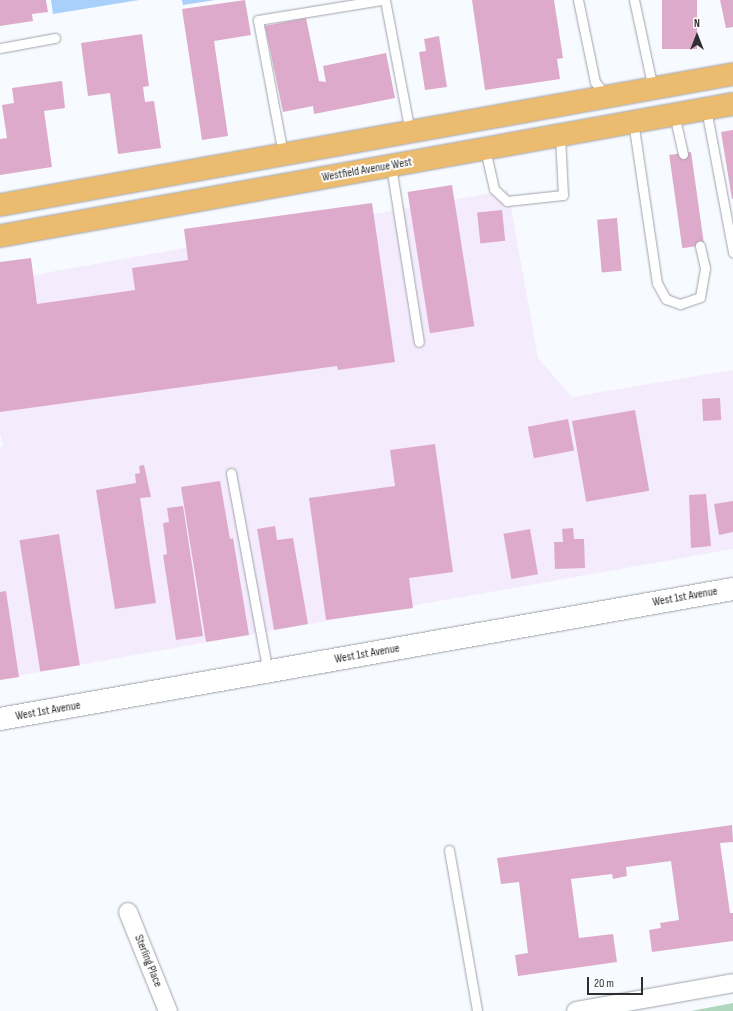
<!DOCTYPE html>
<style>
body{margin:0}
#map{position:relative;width:733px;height:1011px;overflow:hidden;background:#f7faff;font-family:"Sofia Sans Condensed",sans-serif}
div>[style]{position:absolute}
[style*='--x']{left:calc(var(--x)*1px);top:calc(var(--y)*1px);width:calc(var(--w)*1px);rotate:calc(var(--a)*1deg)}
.industrial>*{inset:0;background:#f4ecfd}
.green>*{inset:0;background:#afd7be}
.water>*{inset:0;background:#a8d0fb}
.building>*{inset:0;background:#deaacc;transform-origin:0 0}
.roads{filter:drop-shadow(0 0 1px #a0a3a9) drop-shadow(0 0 1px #a0a3a9)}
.lane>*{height:9px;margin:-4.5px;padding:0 4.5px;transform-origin:4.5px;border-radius:4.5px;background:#fff}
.street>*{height:18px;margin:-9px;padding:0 9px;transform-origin:9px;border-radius:9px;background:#fff}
.secondary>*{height:22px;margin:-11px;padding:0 11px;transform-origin:11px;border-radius:11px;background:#fff}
.primary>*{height:22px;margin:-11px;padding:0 11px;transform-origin:11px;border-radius:11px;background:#ebbc6f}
span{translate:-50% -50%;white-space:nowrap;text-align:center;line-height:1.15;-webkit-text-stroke:4px #fff;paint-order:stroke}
.street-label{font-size:12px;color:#2e2f31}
.north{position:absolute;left:677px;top:16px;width:40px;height:40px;-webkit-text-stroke:3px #fff;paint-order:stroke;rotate:0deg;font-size:11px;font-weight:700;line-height:16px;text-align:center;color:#2e2f31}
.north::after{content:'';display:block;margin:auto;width:14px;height:18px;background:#2e2f31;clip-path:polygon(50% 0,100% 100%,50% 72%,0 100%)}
.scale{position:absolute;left:587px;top:977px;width:56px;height:18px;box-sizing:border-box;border:2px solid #2e2f31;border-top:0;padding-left:5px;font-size:12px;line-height:14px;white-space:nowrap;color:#2e2f31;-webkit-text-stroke:3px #fff;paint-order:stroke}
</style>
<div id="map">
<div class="industrial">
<div style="clip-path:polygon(508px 190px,538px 358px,572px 397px,733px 370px,733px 549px,0 679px,0 447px,3px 446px,0 433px,0 281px)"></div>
</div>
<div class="green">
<div style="clip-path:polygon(733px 1003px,733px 1011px,691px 1011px)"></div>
</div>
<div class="water">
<div style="clip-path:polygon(51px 0,139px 0,53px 14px)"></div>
<div style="clip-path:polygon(182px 0,215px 0,183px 5px)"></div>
</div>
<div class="building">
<div style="clip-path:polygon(0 0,46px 0,48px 12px,32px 14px,33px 21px,0 26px)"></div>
<div style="clip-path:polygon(245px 0,251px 35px,214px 41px,228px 136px,202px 140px,182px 9px)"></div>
<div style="clip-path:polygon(472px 0,554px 0,563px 58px,557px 59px,560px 79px,485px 90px)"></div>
<div style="left:662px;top:0;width:35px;height:49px"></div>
<div style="clip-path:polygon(720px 0,733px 0,733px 27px,726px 28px)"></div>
<div style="clip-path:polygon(306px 18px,319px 81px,326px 82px,323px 66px,386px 53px,395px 98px,314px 114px,313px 106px,283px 112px,265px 26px)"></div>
<div style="clip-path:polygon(142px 34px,149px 86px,143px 87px,145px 102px,154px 101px,161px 148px,118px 154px,110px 93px,88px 96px,81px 43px)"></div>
<div style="clip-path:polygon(439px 36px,447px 87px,425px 90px,419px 52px,426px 51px,424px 39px)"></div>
<div style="clip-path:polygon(62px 81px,65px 108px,44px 111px,52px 167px,0 175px,0 139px,7px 138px,2px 105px,14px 103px,12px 88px)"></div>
<div style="clip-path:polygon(733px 130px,733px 199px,732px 199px,721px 132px)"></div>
<div style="left:691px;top:152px;width:94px;height:22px;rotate:82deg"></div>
<div style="left:452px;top:185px;width:143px;height:45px;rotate:81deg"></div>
<div style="clip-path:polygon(372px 203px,395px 362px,338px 370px,337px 366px,0 412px,0 262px,31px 258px,37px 304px,135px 290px,132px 268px,188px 260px,184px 229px)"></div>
<div style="left:502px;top:210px;width:31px;height:25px;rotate:84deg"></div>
<div style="left:617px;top:218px;width:53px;height:20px;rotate:85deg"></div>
<div style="left:720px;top:398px;width:22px;height:18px;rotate:87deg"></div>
<div style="left:635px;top:410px;width:82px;height:64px;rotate:80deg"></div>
<div style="left:568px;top:419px;width:32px;height:41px;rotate:79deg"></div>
<div style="clip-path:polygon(435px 444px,453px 572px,409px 578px,413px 608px,326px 620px,309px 498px,395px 486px,390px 450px)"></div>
<div style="clip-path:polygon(144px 465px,151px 497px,140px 498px,156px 603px,115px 609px,96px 490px,136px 483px,135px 474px,140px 473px,139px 466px)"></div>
<div style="clip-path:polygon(220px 481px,230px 539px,233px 538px,249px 635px,206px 642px,181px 487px)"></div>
<div style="clip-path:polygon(706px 494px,711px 546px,691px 548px,689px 495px)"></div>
<div style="clip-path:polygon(733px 501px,733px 532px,719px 535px,714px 504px)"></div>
<div style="clip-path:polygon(183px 506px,203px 636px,176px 640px,163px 555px,167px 554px,163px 523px,169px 522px,167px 508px)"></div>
<div style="clip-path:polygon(275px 526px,277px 540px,293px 538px,308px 624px,274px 630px,257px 529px)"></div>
<div style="clip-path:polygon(573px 528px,574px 539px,584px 539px,585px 568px,555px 569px,554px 542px,563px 542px,562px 529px)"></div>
<div style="left:530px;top:529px;width:46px;height:27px;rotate:80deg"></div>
<div style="left:59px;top:534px;width:133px;height:40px;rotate:81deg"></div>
<div style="clip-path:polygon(6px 591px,19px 677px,0 680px,0 592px)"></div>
<div style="clip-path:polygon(732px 825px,733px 842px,720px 843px,730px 913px,733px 913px,733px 941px,652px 952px,649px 930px,661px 928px,660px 923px,679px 920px,671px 861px,626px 867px,627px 876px,613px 879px,612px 874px,571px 879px,579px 938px,613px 934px,617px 962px,518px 976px,515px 955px,528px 953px,519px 882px,501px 884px,497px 858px)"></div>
</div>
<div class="roads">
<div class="lane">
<div style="--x:385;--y:0;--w:134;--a:79.3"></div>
<div style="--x:578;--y:0;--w:84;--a:78.3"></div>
<div style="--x:595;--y:82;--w:18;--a:49"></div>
<div style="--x:634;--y:0;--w:91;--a:77.9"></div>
<div style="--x:0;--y:48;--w:56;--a:-10.3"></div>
<div style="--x:706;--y:109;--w:146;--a:79.3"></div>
<div style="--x:674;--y:114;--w:41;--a:77.3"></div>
<div style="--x:633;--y:121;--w:164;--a:81.6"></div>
<div style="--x:657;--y:283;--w:18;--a:61"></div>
<div style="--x:666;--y:299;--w:15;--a:20"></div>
<div style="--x:680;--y:304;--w:21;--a:-19"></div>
<div style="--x:700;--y:297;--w:29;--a:-80"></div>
<div style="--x:705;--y:268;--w:23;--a:-103"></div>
<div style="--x:485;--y:149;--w:41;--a:77.3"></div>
<div style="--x:494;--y:189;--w:18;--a:43"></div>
<div style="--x:507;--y:201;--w:56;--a:-6.1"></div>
<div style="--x:563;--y:195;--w:60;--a:-92.9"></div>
<div style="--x:283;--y:154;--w:136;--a:-100.6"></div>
<div style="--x:258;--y:20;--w:125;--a:-9.2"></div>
<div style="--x:391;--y:166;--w:178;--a:81"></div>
<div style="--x:231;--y:473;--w:202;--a:79.5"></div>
<div style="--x:449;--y:850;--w:163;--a:80.1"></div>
</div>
<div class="street">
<div style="--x:128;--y:912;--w:107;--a:68"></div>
<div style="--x:576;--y:1011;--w:159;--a:-10.1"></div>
</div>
<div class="secondary">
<div style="--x:0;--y:719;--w:744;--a:-10.06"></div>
</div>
<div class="primary">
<div style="--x:0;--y:205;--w:745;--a:-10.13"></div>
<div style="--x:0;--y:236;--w:745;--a:-10.21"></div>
</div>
</div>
<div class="street-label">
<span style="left:367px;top:170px;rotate:-10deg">Westfield Avenue West</span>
<span style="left:685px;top:597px;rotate:-10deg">West 1st Avenue</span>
<span style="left:367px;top:654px;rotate:-10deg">West 1st Avenue</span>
<span style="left:48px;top:711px;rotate:-10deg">West 1st Avenue</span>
<span style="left:148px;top:961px;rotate:68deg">Sterling Place</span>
</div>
<div class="north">N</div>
<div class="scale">20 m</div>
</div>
